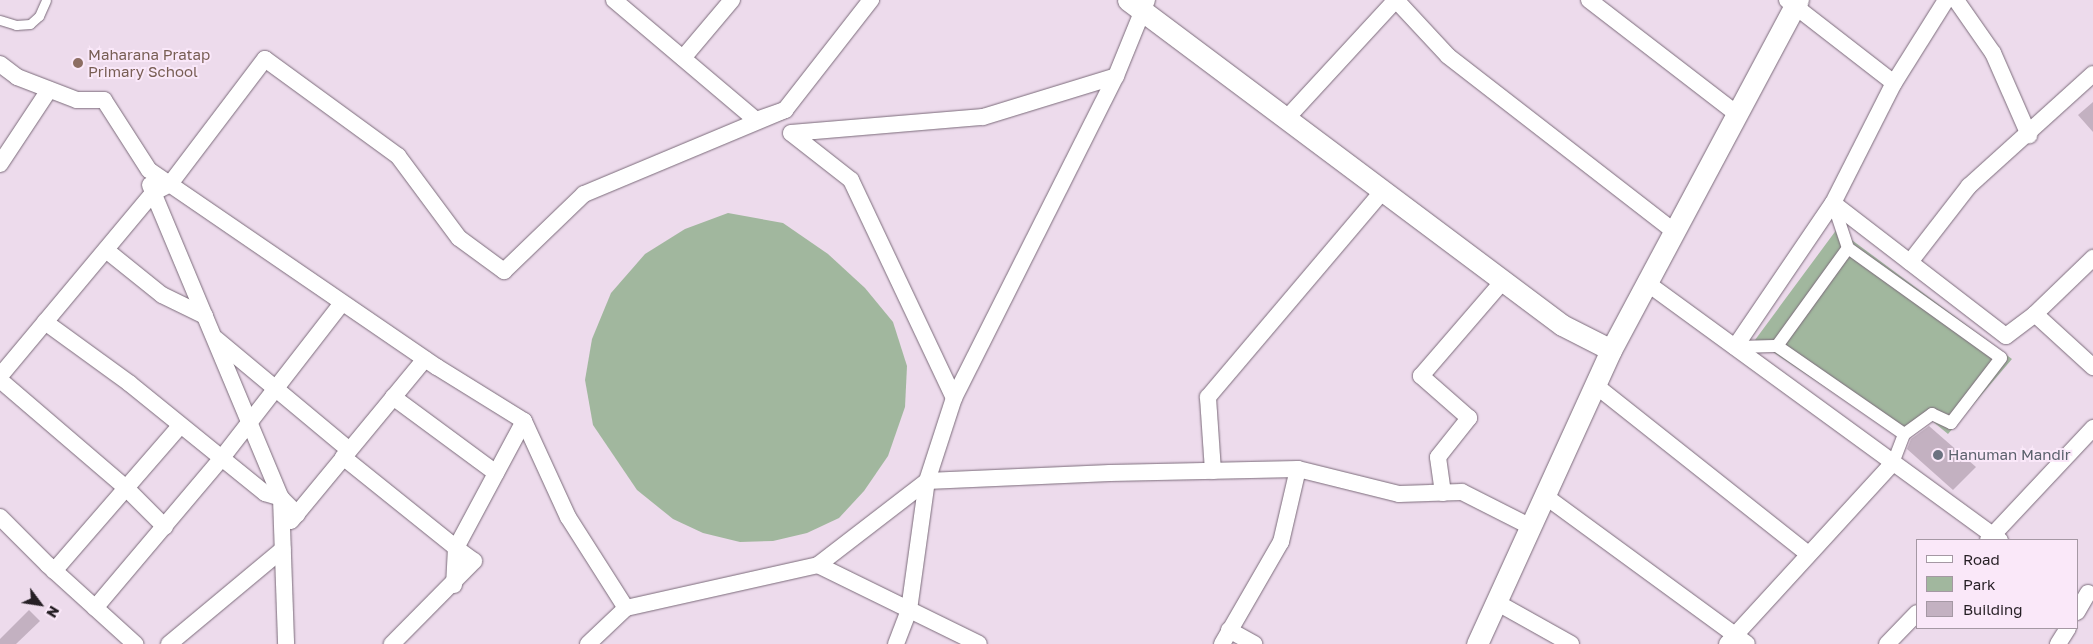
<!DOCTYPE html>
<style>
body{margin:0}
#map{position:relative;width:2093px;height:644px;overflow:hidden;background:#eddbec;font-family:"Golos Text",sans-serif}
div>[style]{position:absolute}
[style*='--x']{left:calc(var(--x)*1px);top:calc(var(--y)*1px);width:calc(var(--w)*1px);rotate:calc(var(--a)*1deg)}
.green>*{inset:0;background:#a1b79e}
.building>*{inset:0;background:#c3b1c1}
.roads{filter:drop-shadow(0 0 1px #7b6b7a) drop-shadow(0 0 1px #7b6b7a)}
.service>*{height:9px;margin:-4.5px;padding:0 4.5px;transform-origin:4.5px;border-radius:4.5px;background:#fff}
.pedestrian>*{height:12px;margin:-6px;padding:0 6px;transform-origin:6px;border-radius:6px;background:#fff}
.minor>*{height:16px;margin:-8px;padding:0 8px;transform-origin:8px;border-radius:8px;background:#fff}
.tertiary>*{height:21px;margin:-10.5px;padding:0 10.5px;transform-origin:10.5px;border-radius:10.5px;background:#fff}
.dots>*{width:14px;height:14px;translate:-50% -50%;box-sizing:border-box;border:2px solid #fae8f9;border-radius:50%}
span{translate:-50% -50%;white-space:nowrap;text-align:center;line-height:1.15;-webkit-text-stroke:4px #fae8f9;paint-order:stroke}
.education-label{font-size:15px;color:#785e54}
.left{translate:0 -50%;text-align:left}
.worship-label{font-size:15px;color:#5b616d}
.legend{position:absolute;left:1916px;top:539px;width:162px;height:90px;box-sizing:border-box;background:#fae8f9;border:1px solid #a598a4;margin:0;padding:6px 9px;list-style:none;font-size:15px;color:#261f25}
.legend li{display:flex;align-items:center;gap:10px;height:25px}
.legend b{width:25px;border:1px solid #a598a4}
.north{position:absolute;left:15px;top:579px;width:50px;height:50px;-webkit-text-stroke:4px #fae8f9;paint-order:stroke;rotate:121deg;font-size:14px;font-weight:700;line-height:20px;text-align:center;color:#261f25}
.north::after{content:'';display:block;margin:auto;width:18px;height:22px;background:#261f25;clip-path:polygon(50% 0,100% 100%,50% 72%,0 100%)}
</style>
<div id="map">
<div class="green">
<div style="clip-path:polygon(728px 213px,783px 223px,828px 254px,865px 288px,893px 322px,907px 366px,905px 407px,888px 456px,864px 491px,839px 518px,807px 533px,773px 541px,740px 542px,703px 533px,673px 519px,637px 490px,593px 425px,585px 380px,592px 339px,611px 293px,645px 254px,685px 229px)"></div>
<div style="clip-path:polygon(1837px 229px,2012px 359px,1948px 434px,1931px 420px,1900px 437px,1755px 340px)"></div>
</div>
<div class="building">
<div style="clip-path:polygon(2093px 102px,2093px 132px,2078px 115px)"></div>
<div style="clip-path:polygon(1929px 426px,1976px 467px,1953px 490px,1907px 449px,1911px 439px)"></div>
<div style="clip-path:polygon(29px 610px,40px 621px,16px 644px,0 644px,0 639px)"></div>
</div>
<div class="roads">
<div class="service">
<div style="--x:0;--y:20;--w:17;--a:17"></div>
<div style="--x:16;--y:25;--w:14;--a:-4"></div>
<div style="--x:30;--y:24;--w:12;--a:-42"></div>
<div style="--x:39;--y:16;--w:17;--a:-66"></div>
</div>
<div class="pedestrian">
<div style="--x:1833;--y:203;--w:47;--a:71.6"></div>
<div style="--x:1735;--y:347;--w:42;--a:-1.4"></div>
<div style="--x:1893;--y:463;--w:31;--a:-69"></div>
<div style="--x:1904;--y:434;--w:155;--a:-145.3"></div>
<div style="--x:1777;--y:346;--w:121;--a:-54.1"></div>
<div style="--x:1848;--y:248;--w:188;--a:35.7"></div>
<div style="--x:2001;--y:358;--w:82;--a:127.6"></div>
<div style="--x:1951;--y:423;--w:21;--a:-155"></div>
<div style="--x:1932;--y:414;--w:34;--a:144"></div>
</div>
<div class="minor">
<div style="--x:614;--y:0;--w:186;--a:40.2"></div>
<div style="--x:756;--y:120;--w:31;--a:-19"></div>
<div style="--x:785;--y:110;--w:140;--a:-52"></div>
<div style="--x:1396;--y:0;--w:76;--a:47.1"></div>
<div style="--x:1448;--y:56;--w:286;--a:37.8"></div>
<div style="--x:1589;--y:0;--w:187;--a:37.6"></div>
<div style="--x:1787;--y:0;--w:135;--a:37.8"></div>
<div style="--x:1956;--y:0;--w:65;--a:55.1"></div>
<div style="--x:1993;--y:53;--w:90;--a:66.3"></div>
<div style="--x:683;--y:58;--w:76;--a:-49.8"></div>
<div style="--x:0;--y:64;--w:21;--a:37"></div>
<div style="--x:17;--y:77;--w:64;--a:21"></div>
<div style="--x:77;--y:100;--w:27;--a:0"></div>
<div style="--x:104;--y:100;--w:83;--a:57.3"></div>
<div style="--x:149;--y:170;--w:349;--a:34.4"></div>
<div style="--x:437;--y:367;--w:102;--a:31.8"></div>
<div style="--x:524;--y:421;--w:144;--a:118.2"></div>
<div style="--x:456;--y:548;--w:22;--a:36"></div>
<div style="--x:474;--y:561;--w:117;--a:134.7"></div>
<div style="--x:1286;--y:119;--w:162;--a:-47.3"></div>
<div style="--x:0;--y:164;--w:89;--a:-56.5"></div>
<div style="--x:150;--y:185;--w:339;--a:67.3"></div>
<div style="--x:281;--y:498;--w:146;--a:88"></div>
<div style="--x:1833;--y:203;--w:135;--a:-63.1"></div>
<div style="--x:1894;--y:83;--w:98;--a:-57.9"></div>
<div style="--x:106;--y:250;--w:72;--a:38.8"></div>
<div style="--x:162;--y:295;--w:48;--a:26"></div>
<div style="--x:1910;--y:262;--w:96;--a:-52.2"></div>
<div style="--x:1969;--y:186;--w:167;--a:-42.1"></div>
<div style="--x:1647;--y:283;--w:437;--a:36.1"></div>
<div style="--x:2035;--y:314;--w:81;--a:-44"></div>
<div style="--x:45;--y:322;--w:104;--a:36"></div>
<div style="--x:129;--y:383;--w:175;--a:39"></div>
<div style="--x:265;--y:493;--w:17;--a:17"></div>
<div style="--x:281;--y:498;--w:23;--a:45"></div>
<div style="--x:216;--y:339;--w:173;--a:39.8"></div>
<div style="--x:1735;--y:347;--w:174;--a:-55.8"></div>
<div style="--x:1833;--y:203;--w:218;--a:37.6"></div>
<div style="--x:2006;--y:336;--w:36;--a:-37"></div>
<div style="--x:2035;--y:314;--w:79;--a:42.4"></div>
<div style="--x:0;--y:376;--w:239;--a:-50.1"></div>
<div style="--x:153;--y:193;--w:19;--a:-28"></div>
<div style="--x:170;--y:184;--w:157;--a:-52.8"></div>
<div style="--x:265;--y:59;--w:165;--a:36.1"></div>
<div style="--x:398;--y:156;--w:102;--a:53.4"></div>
<div style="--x:459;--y:238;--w:56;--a:36.3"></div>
<div style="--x:504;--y:271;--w:111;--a:-43.9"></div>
<div style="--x:584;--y:194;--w:218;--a:-22.7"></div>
<div style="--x:0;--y:380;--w:166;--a:40.6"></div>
<div style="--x:126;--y:488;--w:55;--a:45"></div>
<div style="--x:1595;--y:385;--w:270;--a:38.4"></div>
<div style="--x:393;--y:397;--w:128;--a:36.4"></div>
<div style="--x:954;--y:398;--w:241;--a:-115.3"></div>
<div style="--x:851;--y:180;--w:76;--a:-141.9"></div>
<div style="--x:791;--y:133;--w:193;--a:-4.8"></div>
<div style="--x:983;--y:117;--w:139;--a:-17.1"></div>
<div style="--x:524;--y:421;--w:106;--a:65.4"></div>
<div style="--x:568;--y:517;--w:108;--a:57.5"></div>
<div style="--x:343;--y:457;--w:145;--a:38.8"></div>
<div style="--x:456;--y:548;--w:37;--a:93"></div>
<div style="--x:1213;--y:471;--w:74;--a:-93.9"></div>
<div style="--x:1208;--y:397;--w:270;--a:-49.7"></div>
<div style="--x:1443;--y:493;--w:36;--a:-98"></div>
<div style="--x:1438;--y:457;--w:50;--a:-51.5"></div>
<div style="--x:1469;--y:418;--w:64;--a:-138.8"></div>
<div style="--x:1421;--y:376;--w:125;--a:-49.2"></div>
<div style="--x:1545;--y:496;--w:250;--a:36.2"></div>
<div style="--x:0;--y:517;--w:68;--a:45"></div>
<div style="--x:48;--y:565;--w:118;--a:42.2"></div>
<div style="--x:291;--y:521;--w:210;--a:-50.4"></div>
<div style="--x:1988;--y:540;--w:154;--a:-46.8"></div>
<div style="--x:818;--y:565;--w:138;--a:-37.6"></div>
<div style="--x:927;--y:481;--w:183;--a:-2.5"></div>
<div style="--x:1110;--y:473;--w:188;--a:-1.2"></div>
<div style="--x:1298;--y:469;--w:104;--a:13.9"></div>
<div style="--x:1399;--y:494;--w:63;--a:-1.8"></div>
<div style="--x:1462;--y:492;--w:77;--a:26.9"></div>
<div style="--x:54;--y:571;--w:192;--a:-49"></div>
<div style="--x:1496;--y:602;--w:86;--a:29.2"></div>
<div style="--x:95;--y:608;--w:195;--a:-49.8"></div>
<div style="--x:221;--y:459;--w:197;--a:-52.2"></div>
<div style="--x:2077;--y:612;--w:22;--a:-60"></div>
<div style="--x:1229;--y:630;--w:29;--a:29"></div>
<div style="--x:169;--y:644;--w:148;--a:-39.8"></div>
<div style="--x:588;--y:644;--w:52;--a:-43.5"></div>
<div style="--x:626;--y:608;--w:197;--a:-12.6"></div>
<div style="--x:818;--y:565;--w:179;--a:26.1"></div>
<div style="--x:896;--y:644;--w:36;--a:-69"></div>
<div style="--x:909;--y:610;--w:130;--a:-82.1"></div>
<div style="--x:927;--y:481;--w:87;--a:-72"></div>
<div style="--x:954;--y:398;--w:360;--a:-63.3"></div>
<div style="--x:1116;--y:76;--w:82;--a:-67.8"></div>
<div style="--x:1222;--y:644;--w:118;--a:-60"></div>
<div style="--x:1281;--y:542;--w:75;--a:-76.9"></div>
<div style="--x:1727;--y:644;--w:246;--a:-47.5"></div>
<div style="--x:1887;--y:644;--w:43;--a:-45.9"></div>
<div style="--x:2058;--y:644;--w:19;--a:-58"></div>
</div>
<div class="tertiary">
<div style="--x:1128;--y:0;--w:542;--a:36.83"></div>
<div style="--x:1562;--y:325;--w:55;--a:27"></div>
<div style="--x:1477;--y:644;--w:323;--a:-65.5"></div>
<div style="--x:1611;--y:350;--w:397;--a:-61.9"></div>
</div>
</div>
<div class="dots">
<div style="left:78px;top:63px;background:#8d6e63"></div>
<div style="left:1938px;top:455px;background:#6b7280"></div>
</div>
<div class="education-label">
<span class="left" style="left:88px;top:63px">Maharana Pratap<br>Primary School</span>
</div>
<div class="worship-label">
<span class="left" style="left:1948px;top:455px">Hanuman Mandir</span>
</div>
<ul class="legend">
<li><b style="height:6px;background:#fff"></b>Road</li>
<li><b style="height:14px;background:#a1b79e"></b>Park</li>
<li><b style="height:14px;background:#c3b1c1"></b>Building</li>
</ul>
<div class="north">N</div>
</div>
